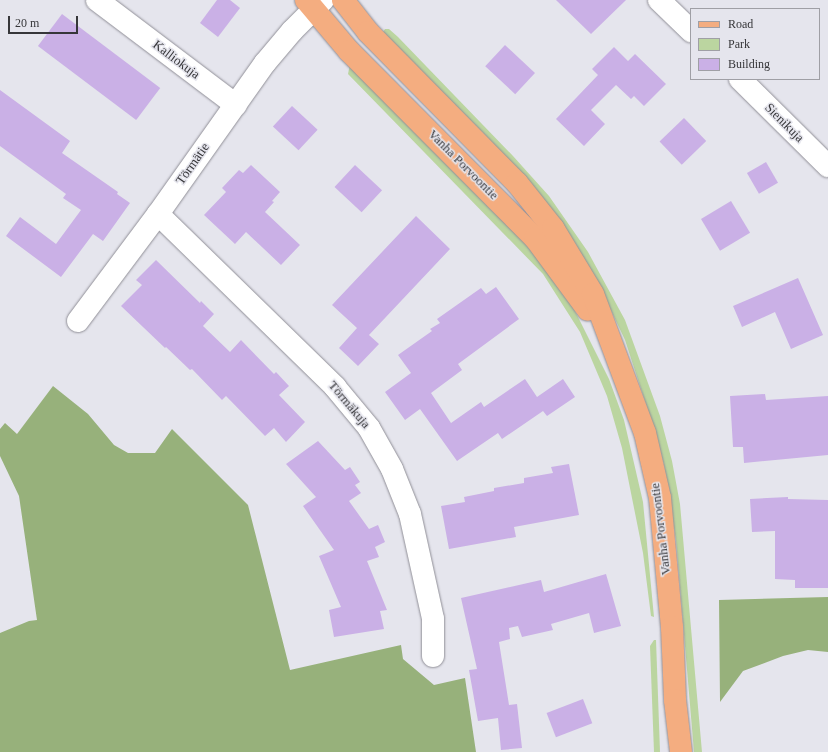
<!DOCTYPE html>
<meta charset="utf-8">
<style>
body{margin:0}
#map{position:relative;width:828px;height:752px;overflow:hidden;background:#e5e5ed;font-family:Georgia,serif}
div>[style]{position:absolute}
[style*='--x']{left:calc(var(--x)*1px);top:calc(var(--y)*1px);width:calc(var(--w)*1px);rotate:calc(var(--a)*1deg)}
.green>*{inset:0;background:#bbd5a0}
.forest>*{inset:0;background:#97b17b}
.building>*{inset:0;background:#cab0e6;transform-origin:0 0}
.roads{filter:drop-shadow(0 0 1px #908f97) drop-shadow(0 0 1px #908f97)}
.minor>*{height:22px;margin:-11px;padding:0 11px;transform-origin:11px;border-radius:11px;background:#fff}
.major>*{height:22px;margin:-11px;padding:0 11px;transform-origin:11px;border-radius:11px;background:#f4ad80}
span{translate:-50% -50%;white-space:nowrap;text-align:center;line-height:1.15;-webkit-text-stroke:3px #e5e5ed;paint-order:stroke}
.street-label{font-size:13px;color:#363639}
.legend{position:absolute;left:690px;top:8px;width:130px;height:72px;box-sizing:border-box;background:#e5e5ed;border:1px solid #9f9fa5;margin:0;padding:5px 7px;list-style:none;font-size:12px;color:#363639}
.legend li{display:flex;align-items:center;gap:8px;height:20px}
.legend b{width:20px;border:1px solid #9f9fa5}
.scale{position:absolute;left:8px;top:16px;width:70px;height:18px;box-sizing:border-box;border:2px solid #363639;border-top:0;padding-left:5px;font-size:12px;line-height:14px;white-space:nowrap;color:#363639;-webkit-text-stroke:3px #e5e5ed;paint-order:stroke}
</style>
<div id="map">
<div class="green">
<div style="clip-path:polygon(385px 29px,389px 29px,398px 37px,513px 156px,549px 196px,588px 252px,625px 320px,660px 416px,672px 461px,680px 504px,702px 752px,694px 752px,676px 540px,664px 465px,657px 438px,625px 340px,607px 302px,523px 177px,488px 138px,383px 32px)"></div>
<div style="clip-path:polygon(350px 64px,523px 239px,569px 299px,609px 379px,624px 420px,643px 502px,654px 617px,651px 616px,643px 553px,622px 448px,607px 396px,580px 332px,543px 274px,348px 74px)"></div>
<div style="clip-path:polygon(654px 640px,656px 640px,660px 752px,654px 752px,650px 646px)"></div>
</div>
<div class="forest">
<div style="clip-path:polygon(53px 386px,88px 414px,114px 445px,128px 453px,155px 453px,172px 429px,248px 505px,290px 670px,401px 645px,403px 659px,434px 685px,465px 678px,476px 752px,0 752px,0 633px,29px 621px,37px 620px,19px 496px,0 456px,0 429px,5px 423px,17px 434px)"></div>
<div style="clip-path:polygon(828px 597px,828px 652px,808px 650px,783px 656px,743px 671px,720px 702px,719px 600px)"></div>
</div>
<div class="building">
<div style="clip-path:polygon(217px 0,230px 0,240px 8px,218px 37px,200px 23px)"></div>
<div style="clip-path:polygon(556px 0,626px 0,591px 34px)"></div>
<div style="left:62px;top:14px;width:123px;height:40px;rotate:37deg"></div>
<div style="left:505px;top:45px;width:41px;height:29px;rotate:43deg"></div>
<div style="clip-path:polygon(614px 47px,628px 61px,635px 54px,666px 84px,644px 106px,634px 96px,631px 99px,616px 85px,591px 110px,605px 124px,584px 146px,556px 119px,598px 75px,592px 69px)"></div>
<div style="clip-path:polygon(0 90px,70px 141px,62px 153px,118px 192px,117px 194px,130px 203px,103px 241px,93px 234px,61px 277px,6px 236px,20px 217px,56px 244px,81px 210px,63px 198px,66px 194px,0 146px)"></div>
<div style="left:292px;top:106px;width:35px;height:28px;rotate:43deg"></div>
<div style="left:684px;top:118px;width:32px;height:34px;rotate:46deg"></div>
<div style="left:766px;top:162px;width:24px;height:22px;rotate:60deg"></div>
<div style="clip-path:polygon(251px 165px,280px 192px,272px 201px,274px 202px,265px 212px,300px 245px,281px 265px,246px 232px,235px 244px,204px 215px,226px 192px,222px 188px,239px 170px,243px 173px)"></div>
<div style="left:355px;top:165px;width:37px;height:30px;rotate:43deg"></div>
<div style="left:731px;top:201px;width:37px;height:35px;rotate:59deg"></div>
<div style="clip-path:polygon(416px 216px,450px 249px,369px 335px,379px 344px,358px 366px,339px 348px,357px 328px,332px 305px)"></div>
<div style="clip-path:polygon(156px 260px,200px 303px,201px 301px,214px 314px,203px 326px,230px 352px,241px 340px,274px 374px,276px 372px,289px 386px,279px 395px,305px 422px,286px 442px,274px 428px,265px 436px,226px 396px,222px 400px,192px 369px,190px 370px,166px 347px,165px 348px,121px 306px,142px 285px,136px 280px)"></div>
<div style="clip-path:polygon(798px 278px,823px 335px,791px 349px,775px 312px,742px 327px,733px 306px)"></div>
<div style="clip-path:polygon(496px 287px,519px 319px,458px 364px,462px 370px,431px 393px,451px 423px,481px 402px,484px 407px,525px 379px,537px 397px,563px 379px,575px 397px,547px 416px,543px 411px,502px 439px,498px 433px,457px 461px,420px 409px,405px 420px,385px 392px,411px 373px,398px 355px,432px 331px,430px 329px,440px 323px,437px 319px,481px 288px,486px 294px)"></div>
<div style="clip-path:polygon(765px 394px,766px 400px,828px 396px,828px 455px,744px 463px,743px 447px,733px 447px,730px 396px)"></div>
<div style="clip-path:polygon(318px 441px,345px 470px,350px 467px,360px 482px,355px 485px,361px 493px,349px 501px,369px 529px,378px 525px,385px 542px,375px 547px,379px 557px,367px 561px,387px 610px,380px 611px,384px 629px,334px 637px,329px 610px,341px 607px,319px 556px,334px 550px,303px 506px,316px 497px,286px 464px)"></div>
<div style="clip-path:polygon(569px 464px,579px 515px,514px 527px,516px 537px,449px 549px,441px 506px,465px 502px,464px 497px,494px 491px,494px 488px,524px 483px,524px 478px,553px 473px,551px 467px)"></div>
<div style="clip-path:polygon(788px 497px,788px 499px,828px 500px,828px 588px,795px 588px,795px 580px,775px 579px,775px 531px,752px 532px,750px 499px)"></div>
<div style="clip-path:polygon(606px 574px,621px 626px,594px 633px,589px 613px,551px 624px,553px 630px,522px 637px,518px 626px,509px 628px,510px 639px,499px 642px,509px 705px,517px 704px,522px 748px,501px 750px,498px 718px,478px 721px,469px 670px,477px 669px,461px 598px,541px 580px,544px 592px)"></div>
<div style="left:583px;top:699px;width:26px;height:39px;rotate:69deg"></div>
</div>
<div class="roads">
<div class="minor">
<div style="--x:97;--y:0;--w:174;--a:37.1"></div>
<div style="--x:659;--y:0;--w:45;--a:44.1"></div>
<div style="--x:740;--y:79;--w:124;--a:44.7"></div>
<div style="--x:158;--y:214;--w:248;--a:44.3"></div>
<div style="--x:335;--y:387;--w:53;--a:50.3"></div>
<div style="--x:369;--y:428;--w:47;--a:60.7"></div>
<div style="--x:392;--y:469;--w:48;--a:68.2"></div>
<div style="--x:410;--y:514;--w:107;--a:77.6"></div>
<div style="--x:433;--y:619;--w:37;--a:90"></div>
<div style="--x:78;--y:321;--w:134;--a:-53.2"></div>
<div style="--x:158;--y:214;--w:185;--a:-54.7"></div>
<div style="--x:265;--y:63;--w:42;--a:-49.8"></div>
<div style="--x:292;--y:31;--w:44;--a:-45"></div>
</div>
<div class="major">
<div style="--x:306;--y:0;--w:67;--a:49.9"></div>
<div style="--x:349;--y:51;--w:264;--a:45.2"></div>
<div style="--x:535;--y:238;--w:89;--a:53.6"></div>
<div style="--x:343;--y:0;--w:41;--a:52"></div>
<div style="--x:368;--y:32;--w:212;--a:45.4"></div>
<div style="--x:517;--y:183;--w:58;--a:51.3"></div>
<div style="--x:553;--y:228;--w:77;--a:58.8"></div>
<div style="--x:593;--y:294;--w:148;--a:69.5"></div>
<div style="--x:645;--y:433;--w:67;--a:77"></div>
<div style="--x:660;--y:498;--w:130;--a:84.7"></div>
<div style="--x:672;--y:627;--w:73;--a:87.6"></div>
<div style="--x:675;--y:700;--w:52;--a:83.4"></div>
</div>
</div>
<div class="street-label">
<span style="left:176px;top:60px;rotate:37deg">Kalliokuja</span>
<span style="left:784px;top:123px;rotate:45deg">Sienikuja</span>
<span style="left:193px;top:164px;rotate:-55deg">Törmätie</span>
<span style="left:463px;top:165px;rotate:45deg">Vanha Porvoontie</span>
<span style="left:349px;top:405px;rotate:50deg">Törmäkuja</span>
<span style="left:661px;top:529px;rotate:-97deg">Vanha Porvoontie</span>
</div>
<ul class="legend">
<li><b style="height:5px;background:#f4ad80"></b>Road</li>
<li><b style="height:11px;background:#bbd5a0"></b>Park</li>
<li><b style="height:11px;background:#cab0e6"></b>Building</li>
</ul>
<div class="scale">20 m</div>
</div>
